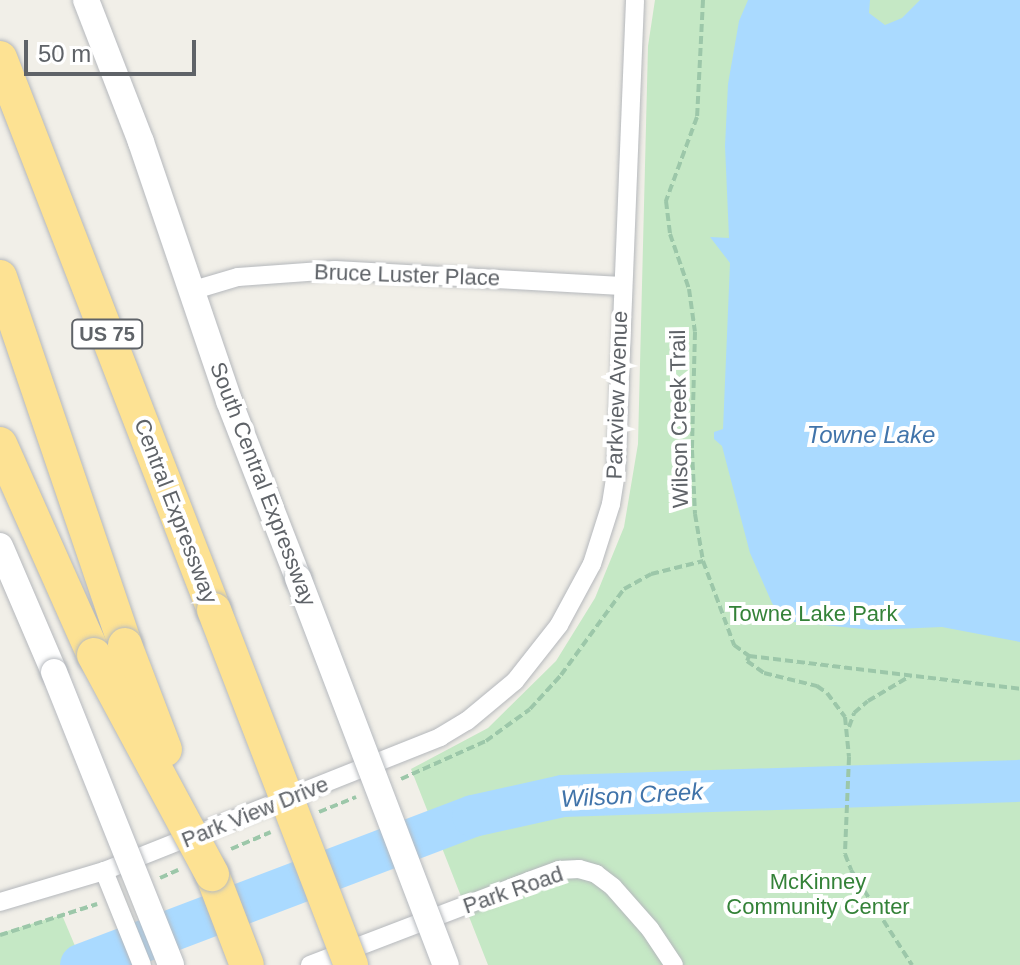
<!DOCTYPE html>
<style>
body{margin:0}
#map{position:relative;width:1020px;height:965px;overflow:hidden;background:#f1efe8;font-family:Arial,sans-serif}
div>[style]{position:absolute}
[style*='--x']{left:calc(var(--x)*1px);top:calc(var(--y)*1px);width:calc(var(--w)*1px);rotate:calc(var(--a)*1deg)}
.green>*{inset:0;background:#c5e8c5}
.water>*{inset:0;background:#aadaff}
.river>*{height:42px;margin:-21px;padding:0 21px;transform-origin:21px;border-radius:21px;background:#aadaff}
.path>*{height:4px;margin-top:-2px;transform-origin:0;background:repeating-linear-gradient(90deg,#9cc7a9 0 8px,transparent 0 12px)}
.roads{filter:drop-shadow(0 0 2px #b5b8bc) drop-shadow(0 0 2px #b5b8bc)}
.minor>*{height:18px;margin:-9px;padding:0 9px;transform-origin:9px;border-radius:9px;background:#fff}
.secondary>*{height:26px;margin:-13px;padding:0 13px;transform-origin:13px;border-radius:13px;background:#fff}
.motorway>*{height:34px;margin:-17px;padding:0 17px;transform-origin:17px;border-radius:17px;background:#fde293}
.bridges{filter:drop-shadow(0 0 2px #b6babf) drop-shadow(0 0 2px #b6babf)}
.secondary-bridge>*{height:26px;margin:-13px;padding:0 13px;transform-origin:13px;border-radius:13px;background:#fff}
.motorway-bridge>*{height:34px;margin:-17px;padding:0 17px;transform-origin:17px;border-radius:17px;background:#fde293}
span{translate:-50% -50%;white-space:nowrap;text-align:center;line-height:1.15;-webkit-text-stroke:8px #fff;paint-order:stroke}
.shield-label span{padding:2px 6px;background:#fff;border:2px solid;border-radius:6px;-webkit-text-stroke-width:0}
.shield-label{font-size:20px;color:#5f6368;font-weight:700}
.street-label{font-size:22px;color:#5f6368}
.park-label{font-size:22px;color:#348238}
.water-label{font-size:24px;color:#4174aa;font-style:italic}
.scale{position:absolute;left:24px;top:40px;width:172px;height:36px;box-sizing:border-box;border:4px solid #5f6368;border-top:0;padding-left:10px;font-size:24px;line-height:28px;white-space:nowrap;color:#5f6368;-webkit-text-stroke:6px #fff;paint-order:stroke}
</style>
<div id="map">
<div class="green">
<div style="clip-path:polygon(655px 0,1020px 0,1020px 965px,488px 965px,411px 769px,488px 728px,556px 661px,595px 598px,624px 527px,638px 444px,648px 46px)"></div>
<div style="clip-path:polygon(62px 915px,83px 965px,0 965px,0 933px)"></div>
</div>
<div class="water">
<div style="clip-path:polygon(748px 0,870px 0,869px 13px,885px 25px,902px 18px,920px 0,1020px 0,1020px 642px,942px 627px,872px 630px,785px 621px,772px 603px,750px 553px,722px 446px,714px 439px,714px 432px,723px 429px,730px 263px,710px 237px,729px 238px,725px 146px,728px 84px,739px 21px)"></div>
</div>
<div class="river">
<div style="--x:81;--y:965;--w:419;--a:-20.8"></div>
<div style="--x:473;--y:816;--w:92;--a:-12.5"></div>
<div style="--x:563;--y:796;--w:457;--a:-1.9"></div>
</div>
<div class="path">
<div style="--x:703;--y:0;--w:117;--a:92.9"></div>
<div style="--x:697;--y:117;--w:90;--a:110.3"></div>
<div style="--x:666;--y:201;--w:33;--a:83"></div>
<div style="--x:670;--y:234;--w:58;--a:70.9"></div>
<div style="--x:689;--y:289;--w:43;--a:82.1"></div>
<div style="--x:695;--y:332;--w:118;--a:91.5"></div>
<div style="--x:692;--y:450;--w:64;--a:87.3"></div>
<div style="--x:695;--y:514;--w:48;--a:80.3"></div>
<div style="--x:703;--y:561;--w:90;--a:69.7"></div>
<div style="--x:734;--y:645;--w:19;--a:36"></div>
<div style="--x:749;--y:656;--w:273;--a:6.9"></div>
<div style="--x:749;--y:656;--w:5;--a:112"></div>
<div style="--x:747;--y:661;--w:21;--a:35"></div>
<div style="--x:764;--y:673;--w:55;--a:13.8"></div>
<div style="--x:817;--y:686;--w:12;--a:35"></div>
<div style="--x:827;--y:693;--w:30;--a:53"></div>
<div style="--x:845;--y:717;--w:40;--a:84.3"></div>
<div style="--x:849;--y:757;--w:97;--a:92.4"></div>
<div style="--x:845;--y:854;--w:17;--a:69"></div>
<div style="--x:851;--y:870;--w:113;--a:57.3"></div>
<div style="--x:849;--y:727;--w:15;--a:-70"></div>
<div style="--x:854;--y:713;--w:18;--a:-41"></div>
<div style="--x:868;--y:701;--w:49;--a:-30.8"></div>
<div style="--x:401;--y:779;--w:93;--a:-24.1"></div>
<div style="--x:486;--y:741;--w:54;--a:-36"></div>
<div style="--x:530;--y:709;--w:46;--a:-47.6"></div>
<div style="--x:561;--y:675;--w:107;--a:-53.8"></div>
<div style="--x:624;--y:589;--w:31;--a:-29"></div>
<div style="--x:651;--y:574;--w:54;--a:-14"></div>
<div style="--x:319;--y:812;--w:40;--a:-22"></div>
<div style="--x:231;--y:849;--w:43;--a:-23"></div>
<div style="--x:160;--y:878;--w:20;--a:-24"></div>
<div style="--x:0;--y:935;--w:102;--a:-17.7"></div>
</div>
<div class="roads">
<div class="minor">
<div style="--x:194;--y:290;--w:46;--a:-16.5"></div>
<div style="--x:238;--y:277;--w:97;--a:-4.1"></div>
<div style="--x:335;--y:270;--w:287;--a:3.2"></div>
<div style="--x:104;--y:871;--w:101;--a:68"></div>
<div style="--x:0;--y:902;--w:109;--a:-16.6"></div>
<div style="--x:104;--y:871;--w:362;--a:-21.7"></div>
<div style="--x:440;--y:737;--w:31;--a:-31"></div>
<div style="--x:467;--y:721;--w:62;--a:-39.8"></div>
<div style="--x:515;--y:681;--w:71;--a:-51.8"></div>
<div style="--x:559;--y:625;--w:69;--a:-61.6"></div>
<div style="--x:592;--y:564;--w:63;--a:-72.4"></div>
<div style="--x:611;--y:504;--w:30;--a:-81"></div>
<div style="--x:616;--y:474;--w:474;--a:-87.7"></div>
<div style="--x:310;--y:965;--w:235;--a:-21"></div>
<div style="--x:529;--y:881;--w:32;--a:-20"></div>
<div style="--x:559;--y:870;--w:20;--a:-3"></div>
<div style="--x:579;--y:869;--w:18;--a:16"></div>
<div style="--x:596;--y:874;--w:21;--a:37"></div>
<div style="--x:613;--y:887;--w:56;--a:48.6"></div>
<div style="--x:650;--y:929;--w:43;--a:56.3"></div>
</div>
<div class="secondary">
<div style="--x:86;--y:0;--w:152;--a:68.8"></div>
<div style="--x:141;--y:142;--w:274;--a:71.2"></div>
<div style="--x:229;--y:401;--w:190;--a:68.7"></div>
<div style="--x:0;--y:546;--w:137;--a:66.8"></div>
</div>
<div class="motorway">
<div style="--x:0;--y:58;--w:592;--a:68.81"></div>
<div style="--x:0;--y:277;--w:389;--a:71.2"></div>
<div style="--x:0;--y:444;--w:231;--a:66"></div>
<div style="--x:212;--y:874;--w:97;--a:69"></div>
</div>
</div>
<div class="bridges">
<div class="secondary-bridge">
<div style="--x:298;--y:578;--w:414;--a:69.1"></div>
<div style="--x:54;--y:672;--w:315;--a:68.2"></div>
</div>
<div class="motorway-bridge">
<div style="--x:214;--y:610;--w:381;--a:68.9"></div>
<div style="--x:125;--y:645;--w:112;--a:69.1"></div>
<div style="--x:94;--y:655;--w:249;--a:61.7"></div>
</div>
</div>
<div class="shield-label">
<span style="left:107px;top:334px">US 75</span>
</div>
<div class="street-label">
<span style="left:407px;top:275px;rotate:2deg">Bruce Luster Place</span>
<span style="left:617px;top:395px;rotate:-88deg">Parkview Avenue</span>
<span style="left:679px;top:419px;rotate:-91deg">Wilson Creek Trail</span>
<span style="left:263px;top:484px;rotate:69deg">South Central Expressway</span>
<span style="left:176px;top:511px;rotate:69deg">Central Expressway</span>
<span style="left:255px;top:812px;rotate:-22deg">Park View Drive</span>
<span style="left:513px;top:890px;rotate:-19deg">Park Road</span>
</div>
<div class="park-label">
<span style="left:813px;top:614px">Towne Lake Park</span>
<span style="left:818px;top:894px">McKinney<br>Community Center</span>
</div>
<div class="water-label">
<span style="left:871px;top:435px">Towne Lake</span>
<span style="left:632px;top:795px;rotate:-3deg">Wilson Creek</span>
</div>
<div class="scale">50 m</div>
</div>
